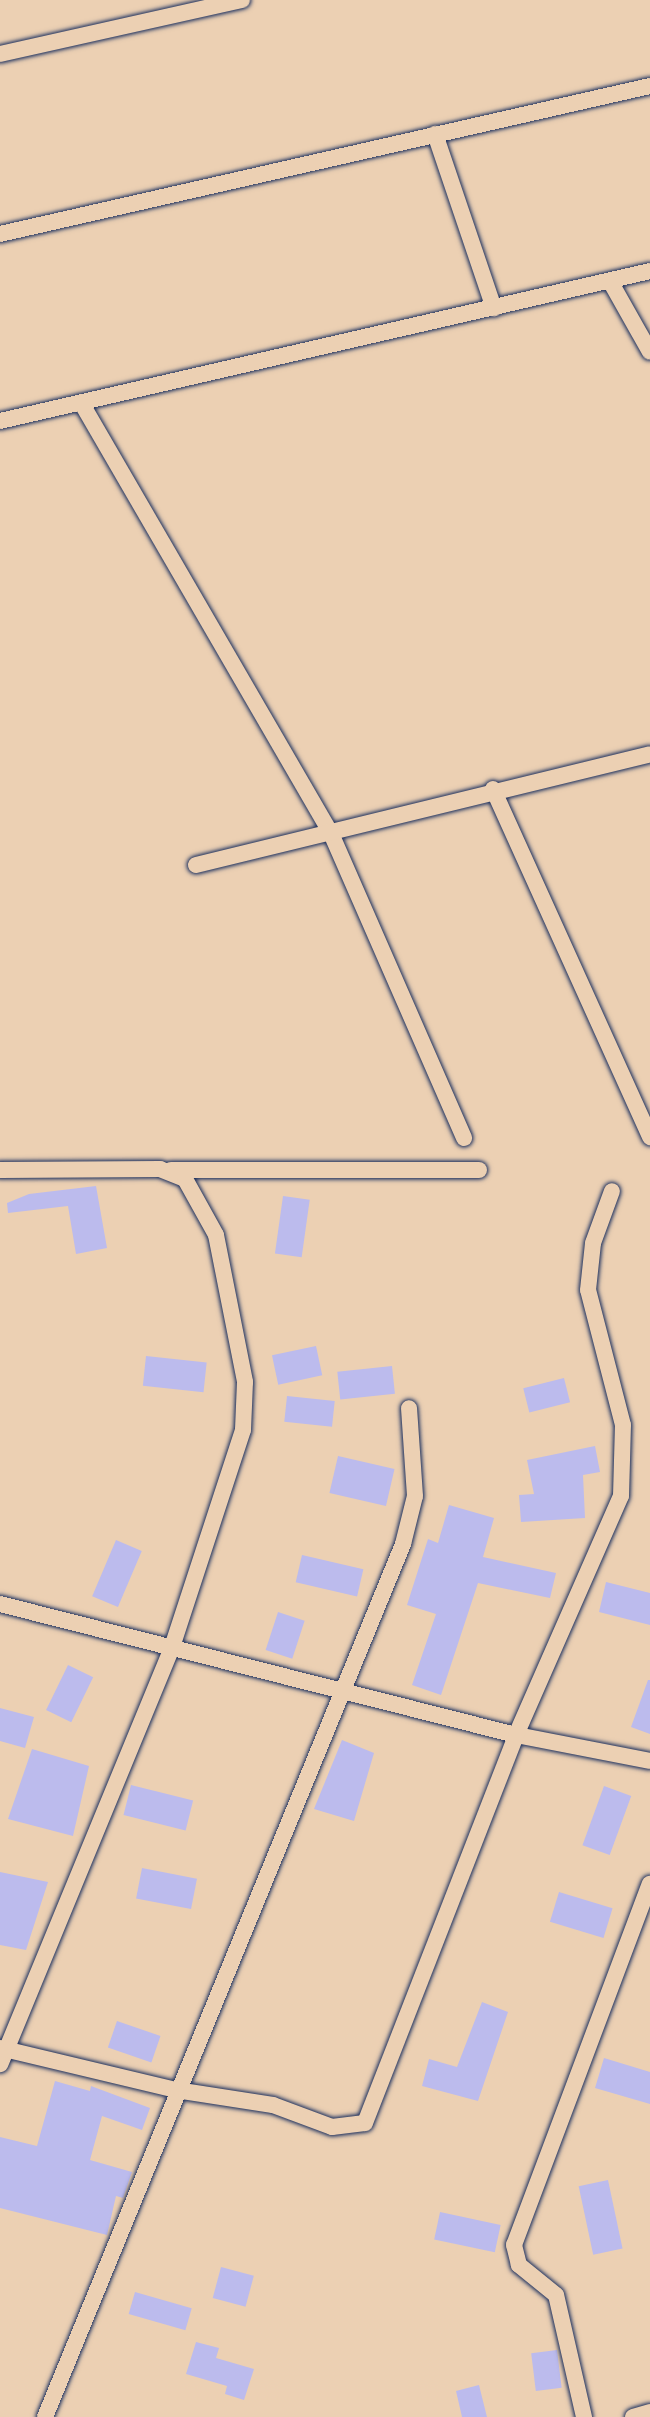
<!DOCTYPE html>
<style>
body{margin:0}
#map{position:relative;width:650px;height:2417px;overflow:hidden;background:#ecd0b3;font-family:Mynerve,sans-serif}
div>[style]{position:absolute}
[style*='--x']{left:calc(var(--x)*1px);top:calc(var(--y)*1px);width:calc(var(--w)*1px);rotate:calc(var(--a)*1deg)}
.building>*{inset:0;background:#bcbbed;transform-origin:0 0}
.roads{filter:drop-shadow(0 0 2px #1b2f5e) drop-shadow(0 0 2px #1b2f5e)}
.street>*{height:16px;margin:-8px;padding:0 8px;transform-origin:8px;border-radius:8px;background:#ecd0b3}
span{translate:-50% -50%;white-space:nowrap;text-align:center;line-height:1.15;-webkit-text-stroke:8px #ecd0b3;paint-order:stroke}
</style>
<div id="map">
<div class="building">
<div style="clip-path:polygon(96px 1186px,107px 1248px,76px 1254px,68px 1206px,8px 1213px,7px 1203px,29px 1194px)"></div>
<div style="left:283px;top:1196px;width:27px;height:58px;rotate:8deg"></div>
<div style="left:316px;top:1346px;width:30px;height:45px;rotate:78deg"></div>
<div style="left:146px;top:1356px;width:61px;height:30px;rotate:6deg"></div>
<div style="left:392px;top:1366px;width:28px;height:55px;rotate:84deg"></div>
<div style="left:564px;top:1378px;width:25px;height:42px;rotate:76deg"></div>
<div style="left:287px;top:1396px;width:48px;height:26px;rotate:6deg"></div>
<div style="clip-path:polygon(595px 1446px,600px 1472px,583px 1475px,585px 1518px,521px 1522px,519px 1495px,534px 1494px,527px 1460px)"></div>
<div style="left:338px;top:1456px;width:58px;height:38px;rotate:13deg"></div>
<div style="clip-path:polygon(449px 1505px,494px 1518px,483px 1557px,556px 1573px,550px 1598px,478px 1583px,441px 1695px,412px 1685px,436px 1614px,407px 1605px,428px 1539px,438px 1543px)"></div>
<div style="left:116px;top:1540px;width:28px;height:61px;rotate:23deg"></div>
<div style="left:302px;top:1555px;width:63px;height:28px;rotate:13deg"></div>
<div style="clip-path:polygon(606px 1582px,650px 1593px,650px 1625px,599px 1612px)"></div>
<div style="left:278px;top:1612px;width:28px;height:40px;rotate:18deg"></div>
<div style="left:68px;top:1665px;width:28px;height:50px;rotate:26deg"></div>
<div style="clip-path:polygon(648px 1680px,650px 1680px,650px 1734px,631px 1727px)"></div>
<div style="clip-path:polygon(0 1708px,34px 1717px,25px 1748px,0 1741px)"></div>
<div style="clip-path:polygon(342px 1740px,374px 1753px,354px 1821px,314px 1809px)"></div>
<div style="clip-path:polygon(32px 1749px,89px 1766px,73px 1836px,8px 1819px)"></div>
<div style="left:131px;top:1785px;width:64px;height:31px;rotate:14deg"></div>
<div style="left:604px;top:1786px;width:29px;height:63px;rotate:20deg"></div>
<div style="left:142px;top:1868px;width:56px;height:31px;rotate:11deg"></div>
<div style="clip-path:polygon(0 1872px,48px 1882px,26px 1950px,0 1945px)"></div>
<div style="left:559px;top:1892px;width:56px;height:31px;rotate:17deg"></div>
<div style="clip-path:polygon(482px 2002px,508px 2012px,478px 2101px,422px 2086px,429px 2059px,457px 2067px)"></div>
<div style="left:117px;top:2021px;width:46px;height:28px;rotate:19deg"></div>
<div style="clip-path:polygon(604px 2058px,650px 2072px,650px 2104px,595px 2088px)"></div>
<div style="clip-path:polygon(55px 2081px,90px 2091px,91px 2086px,150px 2108px,142px 2130px,102px 2116px,90px 2160px,132px 2172px,123px 2198px,116px 2196px,107px 2235px,0 2208px,0 2137px,37px 2146px)"></div>
<div style="left:608px;top:2180px;width:70px;height:30px;rotate:78deg"></div>
<div style="left:440px;top:2212px;width:62px;height:28px;rotate:12deg"></div>
<div style="left:221px;top:2267px;width:34px;height:32px;rotate:15deg"></div>
<div style="left:135px;top:2292px;width:59px;height:23px;rotate:16deg"></div>
<div style="clip-path:polygon(196px 2342px,219px 2348px,216px 2358px,254px 2369px,244px 2400px,225px 2394px,227px 2386px,186px 2374px)"></div>
<div style="left:557px;top:2350px;width:38px;height:26px;rotate:83deg"></div>
<div style="clip-path:polygon(479px 2385px,487px 2417px,462px 2417px,456px 2391px)"></div>
</div>
<div class="roads">
<div class="street">
<div style="--x:0;--y:54;--w:248;--a:-12.6"></div>
<div style="--x:435;--y:134;--w:184;--a:71.3"></div>
<div style="--x:0;--y:234;--w:667;--a:-12.83"></div>
<div style="--x:610;--y:281;--w:81;--a:60.6"></div>
<div style="--x:82;--y:404;--w:494;--a:59.9"></div>
<div style="--x:330;--y:831;--w:335;--a:66.4"></div>
<div style="--x:0;--y:421;--w:667;--a:-12.99"></div>
<div style="--x:493;--y:789;--w:382;--a:65.7"></div>
<div style="--x:196;--y:865;--w:467;--a:-13.7"></div>
<div style="--x:0;--y:1170;--w:160;--a:-0.4"></div>
<div style="--x:160;--y:1169;--w:27;--a:22"></div>
<div style="--x:185;--y:1179;--w:64;--a:61"></div>
<div style="--x:216;--y:1235;--w:150;--a:78.8"></div>
<div style="--x:245;--y:1382;--w:48;--a:92.4"></div>
<div style="--x:243;--y:1430;--w:231;--a:108.1"></div>
<div style="--x:171;--y:1650;--w:448;--a:112.4"></div>
<div style="--x:171;--y:1170;--w:308;--a:0"></div>
<div style="--x:0;--y:1604;--w:532;--a:14.25"></div>
<div style="--x:516;--y:1735;--w:136;--a:11"></div>
<div style="--x:0;--y:2048;--w:181;--a:13.4"></div>
<div style="--x:176;--y:2090;--w:98;--a:8.8"></div>
<div style="--x:273;--y:2105;--w:63;--a:20.4"></div>
<div style="--x:332;--y:2127;--w:33;--a:-7"></div>
<div style="--x:365;--y:2123;--w:416;--a:-68.7"></div>
<div style="--x:516;--y:1735;--w:261;--a:-66.3"></div>
<div style="--x:621;--y:1496;--w:71;--a:-88.4"></div>
<div style="--x:623;--y:1425;--w:139;--a:-104.5"></div>
<div style="--x:588;--y:1290;--w:47;--a:-83.9"></div>
<div style="--x:593;--y:1243;--w:55;--a:-69.9"></div>
<div style="--x:45;--y:2417;--w:944;--a:-67.7"></div>
<div style="--x:403;--y:1544;--w:49;--a:-76"></div>
<div style="--x:415;--y:1496;--w:88;--a:-93.9"></div>
<div style="--x:584;--y:2417;--w:125;--a:-102.9"></div>
<div style="--x:556;--y:2295;--w:48;--a:-141"></div>
<div style="--x:519;--y:2265;--w:21;--a:-104"></div>
<div style="--x:514;--y:2245;--w:386;--a:-69.4"></div>
<div style="--x:633;--y:2417;--w:18;--a:-16"></div>
</div>
</div>
</div>
